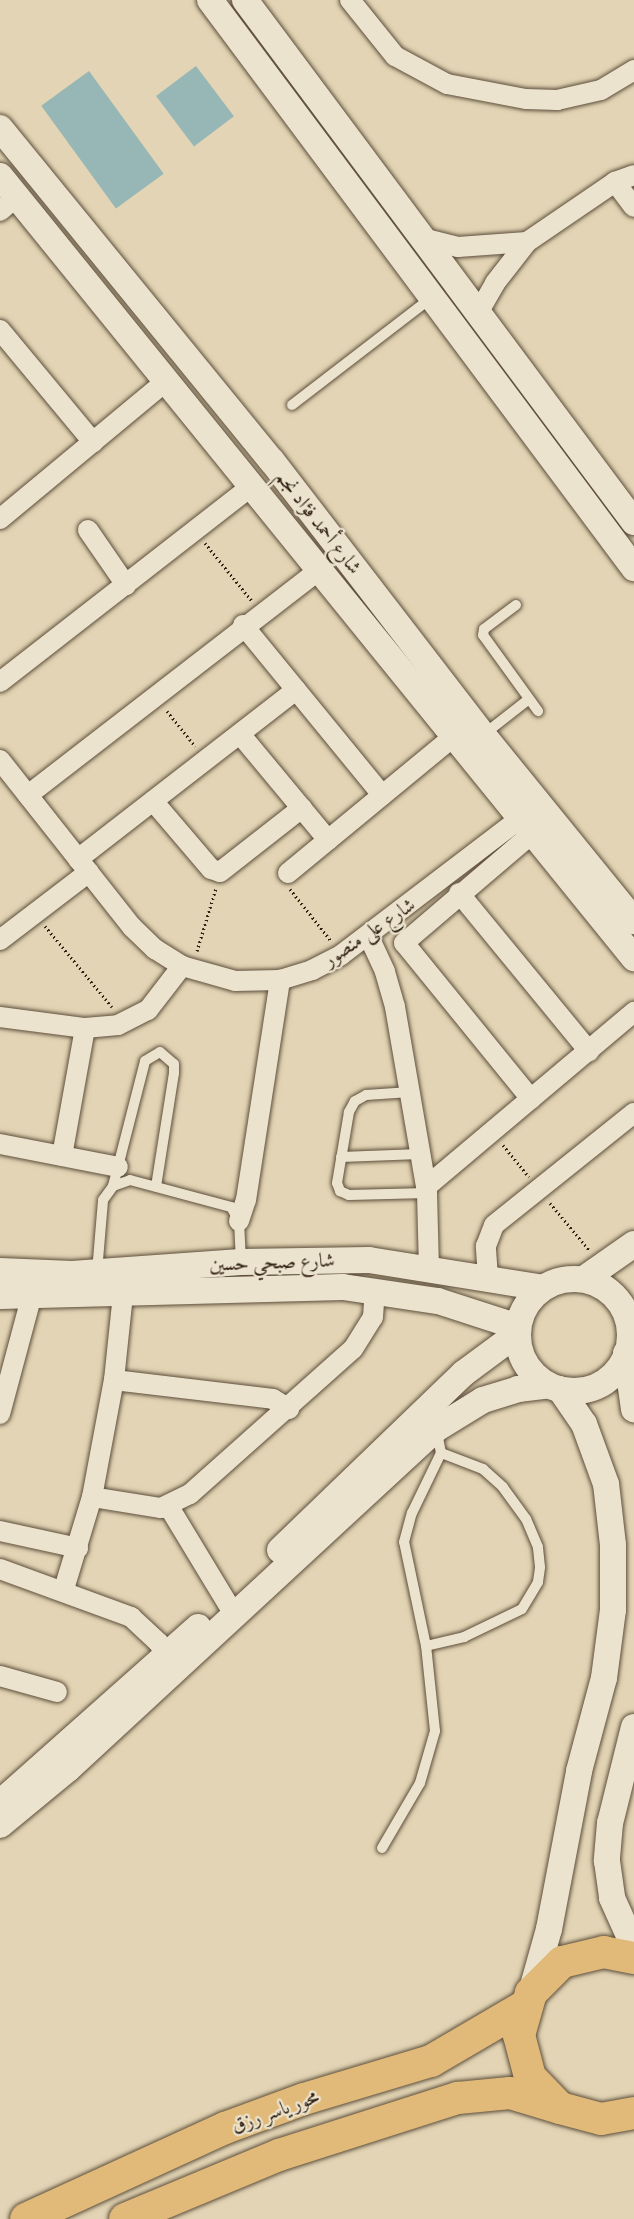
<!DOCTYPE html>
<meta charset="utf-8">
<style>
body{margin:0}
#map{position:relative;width:634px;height:2219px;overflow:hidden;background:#e2d4b4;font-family:"IM FELL Double Pica",Amiri,serif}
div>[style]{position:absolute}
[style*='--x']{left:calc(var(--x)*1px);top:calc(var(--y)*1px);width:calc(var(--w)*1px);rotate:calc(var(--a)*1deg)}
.water>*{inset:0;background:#96b7b5;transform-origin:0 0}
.path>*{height:3px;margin-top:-1.5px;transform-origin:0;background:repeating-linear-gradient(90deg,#312113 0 1.5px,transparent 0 4.5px)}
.roads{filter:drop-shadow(0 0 2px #5d4e3b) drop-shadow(0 0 2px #5d4e3b)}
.service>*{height:10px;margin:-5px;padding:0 5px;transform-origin:5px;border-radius:5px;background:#ece3ce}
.minor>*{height:20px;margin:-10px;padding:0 10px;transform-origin:10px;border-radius:10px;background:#ece3ce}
.tertiary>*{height:26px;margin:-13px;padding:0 13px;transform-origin:13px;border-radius:13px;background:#ece3ce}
.tertiary>.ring{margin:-13px;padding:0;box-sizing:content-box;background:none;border:26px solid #ece3ce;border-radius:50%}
.primary>*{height:32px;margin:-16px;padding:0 16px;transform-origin:16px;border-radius:16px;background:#e1ba7a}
span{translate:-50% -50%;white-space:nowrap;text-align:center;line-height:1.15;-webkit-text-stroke:4.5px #ece3ce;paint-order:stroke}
.street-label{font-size:20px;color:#312113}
</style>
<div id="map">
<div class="water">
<div style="left:196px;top:66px;width:63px;height:50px;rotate:53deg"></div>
<div style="left:89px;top:71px;width:127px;height:59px;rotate:54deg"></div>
</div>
<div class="path">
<div style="--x:205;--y:543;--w:75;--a:51"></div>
<div style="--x:167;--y:711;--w:45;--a:51.3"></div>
<div style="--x:290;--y:889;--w:66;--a:51.7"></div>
<div style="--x:45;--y:926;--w:105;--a:50.4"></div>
<div style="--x:197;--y:951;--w:66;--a:-73.2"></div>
<div style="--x:503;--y:1145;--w:41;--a:50.9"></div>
<div style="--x:550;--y:1203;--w:62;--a:50.2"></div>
</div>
<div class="roads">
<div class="service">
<div style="--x:292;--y:405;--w:177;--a:-37.6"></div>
<div style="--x:516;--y:605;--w:40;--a:143"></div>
<div style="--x:484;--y:629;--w:6;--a:99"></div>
<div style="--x:483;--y:635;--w:94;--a:54.1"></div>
<div style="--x:483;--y:735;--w:58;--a:-38"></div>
<div style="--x:410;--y:1092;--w:44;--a:176.1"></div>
<div style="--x:366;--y:1095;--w:13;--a:151"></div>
<div style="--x:355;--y:1101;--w:13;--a:119"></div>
<div style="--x:349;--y:1112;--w:72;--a:99.6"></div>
<div style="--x:337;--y:1183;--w:9;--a:69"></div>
<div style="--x:340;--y:1191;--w:10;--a:24"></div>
<div style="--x:349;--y:1195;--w:78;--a:-1.5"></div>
<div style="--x:341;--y:1157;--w:79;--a:-2.2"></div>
<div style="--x:113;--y:1186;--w:129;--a:-75.6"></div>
<div style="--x:145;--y:1061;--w:17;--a:-31"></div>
<div style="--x:160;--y:1052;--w:18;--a:41"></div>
<div style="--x:174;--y:1064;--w:9;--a:90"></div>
<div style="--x:174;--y:1073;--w:115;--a:99"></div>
<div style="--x:97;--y:1272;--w:72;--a:-85.2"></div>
<div style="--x:103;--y:1200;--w:17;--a:-54"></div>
<div style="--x:113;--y:1186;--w:18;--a:-19"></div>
<div style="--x:130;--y:1180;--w:105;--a:15"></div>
<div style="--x:231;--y:1207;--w:16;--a:60"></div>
<div style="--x:239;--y:1221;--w:41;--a:87.2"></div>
<div style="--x:426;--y:1646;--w:39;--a:-13"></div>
<div style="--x:464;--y:1637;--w:64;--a:-25.8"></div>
<div style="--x:522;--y:1609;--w:31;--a:-59"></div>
<div style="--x:538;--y:1582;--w:15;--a:-82"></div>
<div style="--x:540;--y:1567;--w:20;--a:-96"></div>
<div style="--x:538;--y:1547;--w:30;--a:-113"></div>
<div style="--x:526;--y:1519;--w:39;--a:-126"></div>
<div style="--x:503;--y:1487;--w:27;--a:-138"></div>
<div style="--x:483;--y:1469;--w:45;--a:-159.1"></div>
<div style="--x:382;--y:1848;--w:75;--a:-59.7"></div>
<div style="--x:420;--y:1783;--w:54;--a:-73.9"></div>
<div style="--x:435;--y:1731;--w:85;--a:-96"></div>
<div style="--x:426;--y:1646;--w:106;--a:-101.9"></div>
<div style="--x:404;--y:1542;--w:30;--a:-75"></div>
<div style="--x:412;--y:1513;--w:67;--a:-64.2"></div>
<div style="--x:441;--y:1453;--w:21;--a:-101"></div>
</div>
<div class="minor">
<div style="--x:350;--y:0;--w:72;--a:51.2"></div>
<div style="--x:395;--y:56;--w:59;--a:28.3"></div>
<div style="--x:447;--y:84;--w:80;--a:10.8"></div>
<div style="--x:526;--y:99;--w:31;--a:2"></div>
<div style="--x:557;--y:100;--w:45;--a:-12.8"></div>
<div style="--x:601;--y:90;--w:39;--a:-31"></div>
<div style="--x:615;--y:182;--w:31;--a:53"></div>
<div style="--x:0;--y:211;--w:23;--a:-41"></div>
<div style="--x:422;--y:238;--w:37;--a:14"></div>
<div style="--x:458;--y:247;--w:69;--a:-4.1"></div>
<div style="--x:478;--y:313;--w:34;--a:-60"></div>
<div style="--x:495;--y:283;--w:52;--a:-52"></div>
<div style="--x:527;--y:242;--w:107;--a:-34.3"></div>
<div style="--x:615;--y:182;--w:20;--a:-20"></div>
<div style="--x:0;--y:330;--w:146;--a:50.3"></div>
<div style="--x:0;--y:519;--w:216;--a:-39.7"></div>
<div style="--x:88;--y:530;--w:67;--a:55.4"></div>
<div style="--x:243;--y:625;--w:220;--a:50.7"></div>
<div style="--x:0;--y:682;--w:319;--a:-37.9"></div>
<div style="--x:240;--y:734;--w:138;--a:50.3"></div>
<div style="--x:0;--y:760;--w:213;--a:51.7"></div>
<div style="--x:132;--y:927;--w:32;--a:44"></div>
<div style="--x:155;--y:949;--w:32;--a:32"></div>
<div style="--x:182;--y:966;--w:55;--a:15.8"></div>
<div style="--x:235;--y:981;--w:45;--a:-1.3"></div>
<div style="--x:280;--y:980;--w:34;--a:-17"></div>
<div style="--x:312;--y:970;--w:33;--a:-27"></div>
<div style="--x:341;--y:955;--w:226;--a:-37.3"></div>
<div style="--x:28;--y:795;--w:368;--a:-37.7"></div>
<div style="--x:153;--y:801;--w:89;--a:49.5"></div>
<div style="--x:211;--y:869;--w:9;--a:18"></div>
<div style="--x:220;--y:872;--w:104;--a:-38"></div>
<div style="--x:78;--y:859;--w:276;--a:-37.8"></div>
<div style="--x:288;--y:873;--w:215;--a:-39.5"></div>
<div style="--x:459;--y:893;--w:205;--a:50.6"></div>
<div style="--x:369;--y:937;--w:38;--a:65"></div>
<div style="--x:385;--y:972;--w:36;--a:74"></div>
<div style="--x:395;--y:1007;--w:189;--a:80.2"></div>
<div style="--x:427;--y:1193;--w:74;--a:88.5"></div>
<div style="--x:0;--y:940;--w:112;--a:-37.4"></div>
<div style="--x:0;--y:1017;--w:86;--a:7.4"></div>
<div style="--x:85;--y:1028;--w:33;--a:-5"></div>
<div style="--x:118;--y:1025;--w:34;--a:-27"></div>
<div style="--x:148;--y:1010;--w:56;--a:-52.3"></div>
<div style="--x:531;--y:1099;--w:201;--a:-129.1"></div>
<div style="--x:404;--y:943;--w:170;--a:-40.5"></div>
<div style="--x:0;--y:1144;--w:120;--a:11"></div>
<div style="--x:62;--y:1156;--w:130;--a:-79.8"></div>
<div style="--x:426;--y:1187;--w:272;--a:-40.1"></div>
<div style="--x:239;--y:1221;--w:22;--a:-72"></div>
<div style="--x:246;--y:1200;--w:223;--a:-81.2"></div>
<div style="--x:488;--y:1278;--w:32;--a:-94"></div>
<div style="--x:486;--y:1246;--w:22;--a:-69"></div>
<div style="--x:494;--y:1225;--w:179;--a:-38.7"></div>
<div style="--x:114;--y:1380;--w:160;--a:6.8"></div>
<div style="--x:273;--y:1399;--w:19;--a:32"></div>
<div style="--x:0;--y:1414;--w:120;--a:-75"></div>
<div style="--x:92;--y:1497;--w:70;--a:9.1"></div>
<div style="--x:161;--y:1508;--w:32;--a:-26"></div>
<div style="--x:190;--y:1494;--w:218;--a:-41.7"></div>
<div style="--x:353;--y:1349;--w:38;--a:-58"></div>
<div style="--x:373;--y:1317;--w:27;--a:-86"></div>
<div style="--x:169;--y:1507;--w:127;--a:58.8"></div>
<div style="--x:0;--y:1531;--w:80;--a:12.3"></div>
<div style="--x:0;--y:1569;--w:140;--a:20.1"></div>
<div style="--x:131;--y:1617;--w:38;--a:43"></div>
<div style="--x:159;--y:1643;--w:27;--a:62"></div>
<div style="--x:64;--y:1589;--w:96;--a:-73.1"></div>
<div style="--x:92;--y:1497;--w:119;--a:-79.4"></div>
<div style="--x:114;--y:1380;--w:85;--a:-84"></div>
<div style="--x:0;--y:1676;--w:59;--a:15.7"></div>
</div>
<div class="tertiary">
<div style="--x:210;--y:0;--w:709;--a:53.26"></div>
<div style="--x:245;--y:0;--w:651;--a:53.31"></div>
<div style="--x:0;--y:128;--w:430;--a:50.8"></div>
<div style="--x:272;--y:461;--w:346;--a:52.4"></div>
<div style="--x:483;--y:735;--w:240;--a:50.9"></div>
<div style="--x:0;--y:176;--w:1007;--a:50.97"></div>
<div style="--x:0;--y:1271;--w:72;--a:2.4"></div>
<div style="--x:72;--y:1274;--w:169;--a:-4.1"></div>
<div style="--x:241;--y:1262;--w:128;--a:-0.9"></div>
<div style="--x:369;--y:1260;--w:176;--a:9.1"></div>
<div style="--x:584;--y:1279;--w:61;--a:-35"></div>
<div class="ring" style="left:518px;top:1279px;width:86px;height:86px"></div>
<div style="--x:0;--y:1296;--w:343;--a:-1.5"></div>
<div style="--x:343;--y:1287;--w:96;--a:8.4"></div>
<div style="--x:438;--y:1301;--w:84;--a:18"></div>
<div style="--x:626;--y:1353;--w:57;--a:81.9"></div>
<div style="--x:280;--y:1550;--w:255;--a:-43.9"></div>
<div style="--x:464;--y:1373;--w:67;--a:-36.5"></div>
<div style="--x:634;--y:1727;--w:99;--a:104"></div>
<div style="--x:610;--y:1823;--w:38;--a:95"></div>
<div style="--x:607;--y:1861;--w:37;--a:82"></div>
<div style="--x:612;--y:1898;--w:54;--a:65.8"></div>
<div style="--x:0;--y:1803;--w:265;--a:-41.6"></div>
<div style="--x:0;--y:1825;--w:88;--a:-39.5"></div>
<div style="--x:68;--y:1769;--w:501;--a:-42.74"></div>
<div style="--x:436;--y:1429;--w:55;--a:-31.7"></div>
<div style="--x:483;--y:1400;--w:37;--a:-17"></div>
<div style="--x:518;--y:1389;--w:31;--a:-7"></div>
<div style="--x:531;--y:1993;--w:66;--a:-74.3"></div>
<div style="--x:549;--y:1929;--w:161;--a:-79.2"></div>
<div style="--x:579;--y:1771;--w:96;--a:-75"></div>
<div style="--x:604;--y:1678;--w:69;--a:-82.5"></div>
<div style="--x:613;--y:1610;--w:65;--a:-90"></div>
<div style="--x:613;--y:1545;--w:61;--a:-96.5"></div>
<div style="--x:606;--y:1484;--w:64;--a:-110.1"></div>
<div style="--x:584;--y:1424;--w:42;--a:-124.4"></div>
</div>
<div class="primary">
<div style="--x:634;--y:1958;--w:31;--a:-169"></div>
<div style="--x:604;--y:1952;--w:43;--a:166.6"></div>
<div style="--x:562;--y:1962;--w:44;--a:135"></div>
<div style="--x:531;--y:1993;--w:44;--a:105.9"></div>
<div style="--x:519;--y:2035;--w:43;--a:75.3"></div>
<div style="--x:530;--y:2077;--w:43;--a:45.9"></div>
<div style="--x:560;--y:2108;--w:42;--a:15"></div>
<div style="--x:601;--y:2119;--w:34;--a:-10"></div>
<div style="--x:26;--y:2219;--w:219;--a:-24.6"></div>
<div style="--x:225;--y:2128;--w:84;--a:-20.2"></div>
<div style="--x:304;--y:2099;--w:133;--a:-16.7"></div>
<div style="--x:431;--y:2061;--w:109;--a:-30.3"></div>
<div style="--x:125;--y:2219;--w:167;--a:-22.6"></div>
<div style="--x:279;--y:2155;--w:188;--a:-17.7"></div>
<div style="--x:458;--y:2098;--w:52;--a:-5.5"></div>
<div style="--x:510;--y:2093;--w:52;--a:16.7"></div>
</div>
</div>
<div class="street-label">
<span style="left:319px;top:522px;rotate:52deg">شارع أحمد فؤاد نجم</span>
<span style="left:369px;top:932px;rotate:-34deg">شارع على منصور</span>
<span style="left:272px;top:1262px;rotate:-2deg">شارع صبحي حسين</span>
<span style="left:275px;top:2111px;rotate:-20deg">محور ياسر رزق</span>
</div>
</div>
